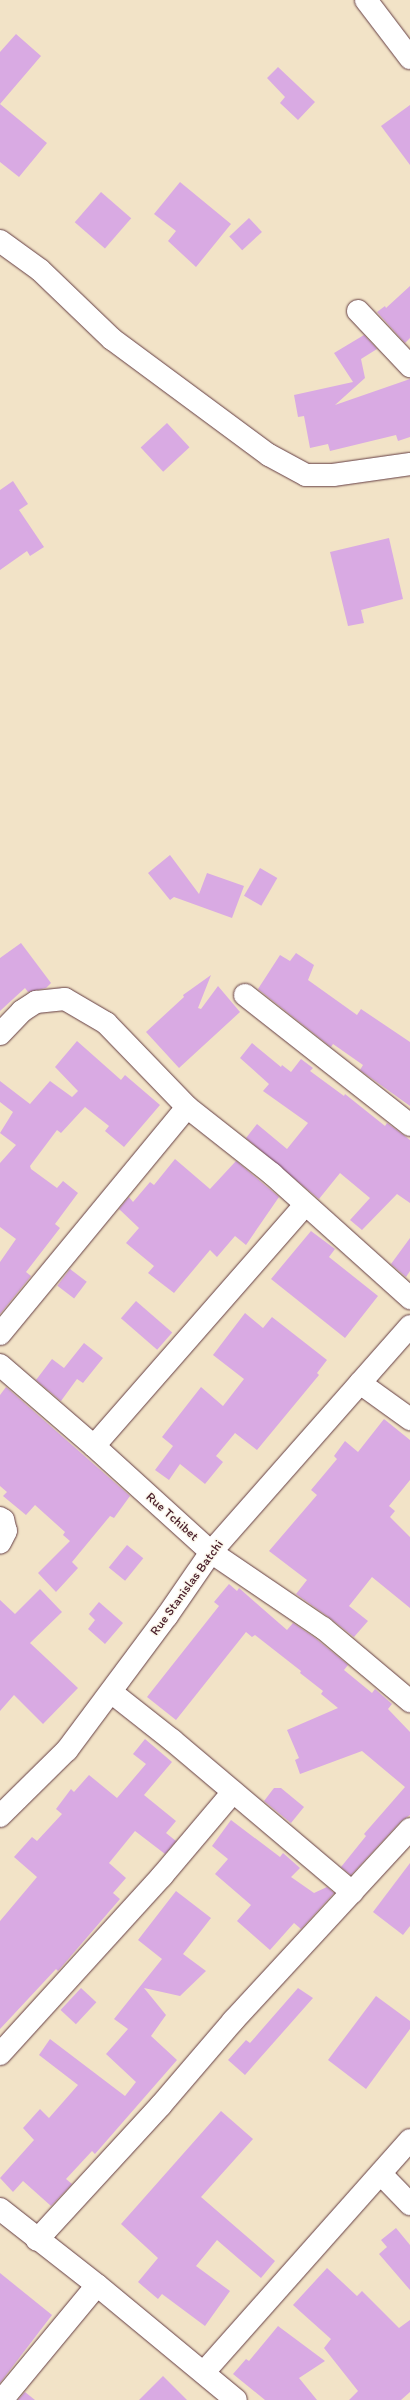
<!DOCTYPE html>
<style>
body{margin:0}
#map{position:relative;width:410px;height:2400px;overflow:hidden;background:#f2e3c7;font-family:Itim,sans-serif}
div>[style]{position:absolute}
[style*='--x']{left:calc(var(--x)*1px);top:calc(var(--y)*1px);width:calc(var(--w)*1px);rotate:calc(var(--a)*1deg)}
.building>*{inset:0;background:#d9aae3;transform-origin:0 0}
.roads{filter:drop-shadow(0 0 1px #633c42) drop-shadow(0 0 1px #633c42)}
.street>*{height:22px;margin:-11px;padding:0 11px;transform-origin:11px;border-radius:11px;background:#fff}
span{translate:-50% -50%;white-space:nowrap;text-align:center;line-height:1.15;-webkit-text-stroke:3px #fbf7ec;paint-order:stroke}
.street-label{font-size:13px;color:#4a1f2b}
</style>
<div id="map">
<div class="building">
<div style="clip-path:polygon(16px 34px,41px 56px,0 104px,47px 143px,19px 177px,0 162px,0 52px)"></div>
<div style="clip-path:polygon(278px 67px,315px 102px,298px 120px,280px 103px,285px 97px,267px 78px)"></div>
<div style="clip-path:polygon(410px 105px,410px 165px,381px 126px)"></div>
<div style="clip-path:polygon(180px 182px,231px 224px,196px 267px,168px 241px,176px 231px,154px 214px)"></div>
<div style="left:101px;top:192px;width:40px;height:40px;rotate:41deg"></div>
<div style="left:249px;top:218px;width:19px;height:27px;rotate:47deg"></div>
<div style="clip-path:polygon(410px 286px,410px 338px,405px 343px,377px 312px,385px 306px,386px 308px)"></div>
<div style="clip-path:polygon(364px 335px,377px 349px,361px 359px,365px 378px,335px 405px,410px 379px,410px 437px,398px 441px,396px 435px,330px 451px,328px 444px,310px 448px,304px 416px,298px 417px,294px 395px,353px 382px,334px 353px)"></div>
<div style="left:167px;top:423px;width:33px;height:36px;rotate:47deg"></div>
<div style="clip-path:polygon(13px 481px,28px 504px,19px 510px,44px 547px,30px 556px,27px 551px,0 570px,0 490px)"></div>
<div style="clip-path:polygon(389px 538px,403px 599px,361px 610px,364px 623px,348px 626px,330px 552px)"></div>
<div style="clip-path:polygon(170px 855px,199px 894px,207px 873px,244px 886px,232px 918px,174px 897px,170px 900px,148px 873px)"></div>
<div style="left:260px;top:868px;width:20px;height:32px;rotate:30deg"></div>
<div style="clip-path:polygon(21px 943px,51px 983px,46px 988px,28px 992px,25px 988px,0 1011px,0 958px)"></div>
<div style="clip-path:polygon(296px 953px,314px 965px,308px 980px,357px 1015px,361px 1009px,410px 1042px,410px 1106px,360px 1070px,363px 1065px,333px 1044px,331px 1047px,258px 989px,280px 955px,290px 961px)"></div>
<div style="clip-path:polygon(211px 975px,198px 1008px,201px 1009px,218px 986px,240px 1012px,179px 1068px,146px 1032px,184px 997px,183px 995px)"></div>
<div style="clip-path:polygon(77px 1041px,121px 1080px,125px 1075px,160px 1105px,124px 1147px,105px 1131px,109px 1126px,85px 1107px,61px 1133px,57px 1130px,30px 1166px,31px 1169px,57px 1188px,63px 1181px,78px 1193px,55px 1224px,60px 1228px,26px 1272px,31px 1276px,0 1314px,0 1262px,16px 1239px,0 1227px,0 1163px,16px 1145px,0 1133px,13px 1112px,0 1102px,0 1081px,30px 1104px,50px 1081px,72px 1097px,78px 1091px,55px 1067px)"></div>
<div style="clip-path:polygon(252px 1043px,281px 1067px,282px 1065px,291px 1072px,301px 1059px,313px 1068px,310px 1071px,344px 1096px,345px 1094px,385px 1126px,387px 1123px,410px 1140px,410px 1203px,397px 1194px,362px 1230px,350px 1220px,370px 1198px,340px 1173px,319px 1199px,246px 1138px,257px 1124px,287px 1149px,308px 1123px,263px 1091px,269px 1084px,240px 1058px)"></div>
<div style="clip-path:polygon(175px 1159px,210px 1189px,236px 1161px,279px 1197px,246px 1245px,235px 1236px,217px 1257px,210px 1250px,174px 1293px,148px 1273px,154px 1266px,126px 1243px,139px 1228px,119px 1209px,129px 1197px,133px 1202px,150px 1182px,154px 1185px)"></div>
<div style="clip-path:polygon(311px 1231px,335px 1249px,329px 1257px,378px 1296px,345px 1338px,271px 1279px)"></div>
<div style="clip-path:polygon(410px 1238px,410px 1271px,406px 1277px,391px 1264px)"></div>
<div style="left:70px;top:1269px;width:21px;height:21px;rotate:37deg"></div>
<div style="left:136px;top:1301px;width:48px;height:23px;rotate:41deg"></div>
<div style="clip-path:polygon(245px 1313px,263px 1328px,272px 1317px,327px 1360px,317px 1373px,319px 1375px,257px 1450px,235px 1433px,216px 1456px,223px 1462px,205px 1484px,180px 1464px,169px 1480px,155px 1470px,173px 1446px,162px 1437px,201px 1387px,223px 1406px,244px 1379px,213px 1355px)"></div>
<div style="clip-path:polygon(84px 1343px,103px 1358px,83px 1383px,77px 1379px,61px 1401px,36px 1380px,52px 1359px,64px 1368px)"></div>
<div style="clip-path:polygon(6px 1387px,130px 1496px,114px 1518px,110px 1516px,72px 1562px,78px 1568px,56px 1592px,38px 1573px,70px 1541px,63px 1535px,65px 1532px,35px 1505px,26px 1515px,3px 1496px,7px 1492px,0 1486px,0 1395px)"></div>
<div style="clip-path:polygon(384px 1419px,410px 1440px,410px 1480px,389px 1506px,395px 1511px,390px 1517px,410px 1537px,410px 1608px,372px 1577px,349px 1606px,368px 1621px,354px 1637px,330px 1618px,296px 1594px,307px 1580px,269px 1551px,317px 1495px,311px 1490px,337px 1459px,334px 1456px,345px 1441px,358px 1452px)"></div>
<div style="left:127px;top:1545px;width:21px;height:29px;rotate:39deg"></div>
<div style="clip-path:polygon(229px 1584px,237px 1591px,239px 1588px,287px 1630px,293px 1623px,315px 1638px,348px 1665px,344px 1670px,372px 1693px,375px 1689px,392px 1704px,388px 1709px,410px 1732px,410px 1815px,401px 1821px,351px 1875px,341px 1867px,366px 1836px,364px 1834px,405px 1787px,362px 1751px,300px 1774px,295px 1760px,299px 1758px,287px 1730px,338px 1708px,321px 1694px,323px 1691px,300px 1673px,301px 1671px,255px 1635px,252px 1637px,246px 1632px,176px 1720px,147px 1697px,219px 1606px,214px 1602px)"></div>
<div style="clip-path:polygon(40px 1589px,62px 1612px,30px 1643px,78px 1688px,43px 1724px,14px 1695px,0 1711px,0 1600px,15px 1614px)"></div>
<div style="clip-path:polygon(99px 1602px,123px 1623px,105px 1644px,88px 1629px,95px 1620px,89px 1614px)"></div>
<div style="clip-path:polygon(145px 1739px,172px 1762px,144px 1795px,176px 1821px,166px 1833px,176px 1841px,165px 1854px,135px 1831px,109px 1863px,126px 1878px,113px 1893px,120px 1899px,58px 1971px,56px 1969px,0 2029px,0 1921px,37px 1877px,14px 1857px,32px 1837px,37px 1841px,62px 1814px,56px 1809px,71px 1789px,74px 1792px,89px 1775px,117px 1798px,146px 1764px,133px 1754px)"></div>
<div style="clip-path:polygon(274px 1788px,281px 1788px,304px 1807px,291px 1823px,264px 1801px)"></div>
<div style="clip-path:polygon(231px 1820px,280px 1857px,283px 1853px,300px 1868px,291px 1877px,314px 1893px,327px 1887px,334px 1893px,301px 1929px,294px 1923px,270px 1950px,237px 1921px,251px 1905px,215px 1874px,228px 1859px,212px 1846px)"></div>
<div style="clip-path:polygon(410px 1863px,410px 1926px,403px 1935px,373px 1912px)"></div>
<div style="clip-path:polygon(176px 1891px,211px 1918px,183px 1954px,206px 1971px,180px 1996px,144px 1988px,166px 2015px,151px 2036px,177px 2060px,95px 2154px,92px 2151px,66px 2179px,72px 2184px,51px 2206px,23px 2181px,13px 2192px,0 2178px,34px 2140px,23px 2128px,40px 2109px,49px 2118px,78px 2085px,39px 2055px,50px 2039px,125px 2096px,136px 2082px,106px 2054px,128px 2029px,114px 2019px,162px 1959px,138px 1940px)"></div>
<div style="left:81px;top:1988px;width:21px;height:30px;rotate:43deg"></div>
<div style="clip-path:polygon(298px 1988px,313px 1998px,245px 2075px,228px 2060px,246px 2040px,250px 2043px)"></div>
<div style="clip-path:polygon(376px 1996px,410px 2021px,410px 2029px,366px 2089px,328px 2060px)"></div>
<div style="clip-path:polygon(221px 2111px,253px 2139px,201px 2197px,275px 2261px,261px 2278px,217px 2240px,196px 2266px,230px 2291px,205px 2326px,162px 2294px,158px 2299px,138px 2282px,158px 2258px,121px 2224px)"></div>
<div style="clip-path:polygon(396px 2228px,410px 2245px,410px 2290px,379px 2254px,387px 2247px,381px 2240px)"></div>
<div style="clip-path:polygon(327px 2268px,357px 2296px,362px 2291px,399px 2328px,410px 2320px,410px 2392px,401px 2400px,349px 2400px,358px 2391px,324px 2348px,331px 2339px,293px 2305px)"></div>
<div style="clip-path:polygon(0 2273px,52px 2315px,0 2383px)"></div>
<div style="clip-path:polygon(278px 2326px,325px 2361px,299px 2378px,317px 2400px,265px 2400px,233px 2374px,246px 2359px,249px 2361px)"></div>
<div style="clip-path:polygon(163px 2376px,187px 2400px,139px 2400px)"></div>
<div style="clip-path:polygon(25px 2392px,35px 2400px,18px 2400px)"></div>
</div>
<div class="roads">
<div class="street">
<div style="--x:366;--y:0;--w:73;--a:52.8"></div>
<div style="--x:0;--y:241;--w:49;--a:35.9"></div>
<div style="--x:40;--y:270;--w:100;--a:43.8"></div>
<div style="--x:112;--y:339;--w:195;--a:36.5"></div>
<div style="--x:269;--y:455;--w:42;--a:28.4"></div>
<div style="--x:306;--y:475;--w:27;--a:0"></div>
<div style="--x:333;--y:475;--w:78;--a:-8.1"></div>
<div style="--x:358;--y:311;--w:76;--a:46.6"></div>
<div style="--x:245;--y:995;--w:210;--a:38.2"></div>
<div style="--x:0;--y:1034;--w:32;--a:-46"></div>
<div style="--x:22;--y:1011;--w:17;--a:-33"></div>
<div style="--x:36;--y:1002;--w:29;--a:-6"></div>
<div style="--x:65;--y:999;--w:48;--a:30.3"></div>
<div style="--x:106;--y:1023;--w:117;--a:46"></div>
<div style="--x:187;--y:1107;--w:108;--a:38.2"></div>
<div style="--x:272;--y:1174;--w:186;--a:41.9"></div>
<div style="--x:0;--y:1334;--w:294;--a:-50.5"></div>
<div style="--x:0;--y:1365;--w:124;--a:40.8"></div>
<div style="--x:94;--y:1446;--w:158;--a:42.2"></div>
<div style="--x:211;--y:1552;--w:135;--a:34.2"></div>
<div style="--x:323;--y:1628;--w:114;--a:40"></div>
<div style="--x:360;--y:1383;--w:62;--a:35.8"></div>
<div style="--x:94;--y:1446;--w:319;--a:-48.8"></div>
<div style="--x:0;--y:1518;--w:4;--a:34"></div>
<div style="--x:3;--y:1520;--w:11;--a:75"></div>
<div style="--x:6;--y:1531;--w:13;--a:117"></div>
<div style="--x:111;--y:1692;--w:78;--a:38.2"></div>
<div style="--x:172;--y:1740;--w:236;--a:40.2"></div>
<div style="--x:0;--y:1816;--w:94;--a:-44.6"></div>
<div style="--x:67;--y:1750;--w:167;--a:-53.3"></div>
<div style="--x:167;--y:1616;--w:78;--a:-55.5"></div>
<div style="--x:211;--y:1552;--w:301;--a:-48.6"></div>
<div style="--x:0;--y:2054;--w:241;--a:-47.7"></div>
<div style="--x:162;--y:1876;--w:110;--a:-49.8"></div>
<div style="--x:381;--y:2174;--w:42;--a:46"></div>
<div style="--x:0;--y:2209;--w:123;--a:38.1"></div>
<div style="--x:97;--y:2285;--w:180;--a:39.6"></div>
<div style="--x:37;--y:2240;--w:183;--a:-47.4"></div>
<div style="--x:161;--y:2105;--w:111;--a:-49.4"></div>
<div style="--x:233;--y:2021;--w:261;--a:-47.3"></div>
<div style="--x:204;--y:2372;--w:310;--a:-48.4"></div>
<div style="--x:2;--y:2400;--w:149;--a:-50.4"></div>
</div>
</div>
<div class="street-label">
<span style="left:172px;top:1517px;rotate:42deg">Rue Tchibet</span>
<span style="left:187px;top:1588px;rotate:-54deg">Rue Stanislas Batchi</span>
</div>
</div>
